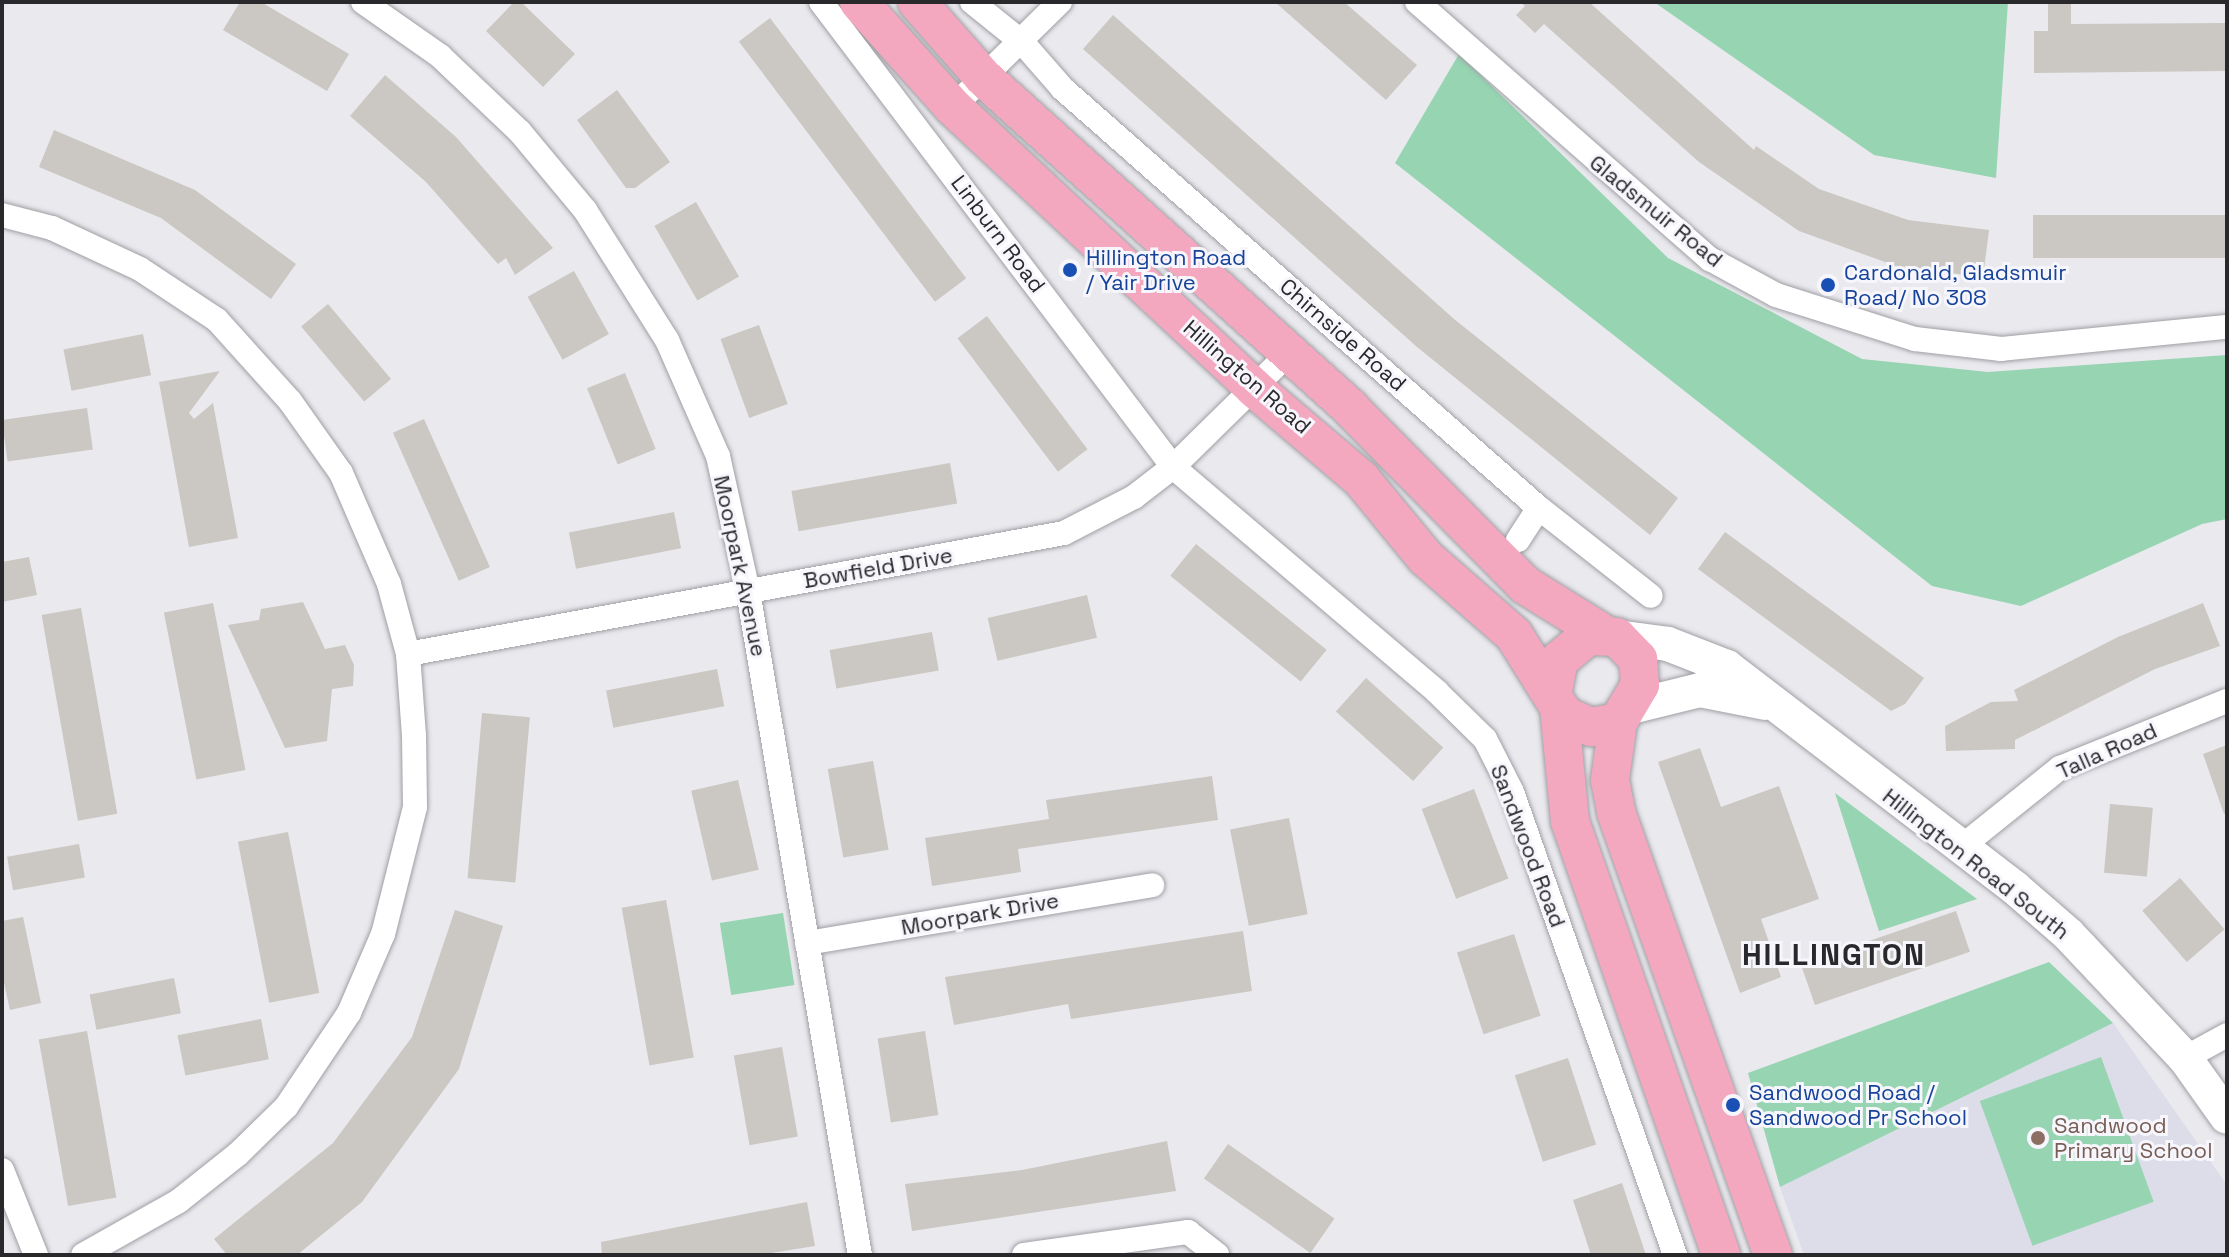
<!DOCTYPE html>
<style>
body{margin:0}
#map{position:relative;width:2229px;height:1257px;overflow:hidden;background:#e9e9ee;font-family:"Space Grotesk",sans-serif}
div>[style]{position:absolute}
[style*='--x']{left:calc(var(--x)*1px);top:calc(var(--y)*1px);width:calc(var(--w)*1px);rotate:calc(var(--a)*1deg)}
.built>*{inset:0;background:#ddddea}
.green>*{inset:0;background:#96d4b2;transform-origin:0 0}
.building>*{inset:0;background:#cbc8c3;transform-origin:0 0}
.roads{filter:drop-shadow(0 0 2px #9f9fa4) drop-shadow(0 0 2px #9f9fa4)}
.street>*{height:24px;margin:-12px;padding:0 12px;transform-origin:12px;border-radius:12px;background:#fff}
.secondary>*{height:34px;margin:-17px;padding:0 17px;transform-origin:17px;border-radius:17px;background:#fff}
.primary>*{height:38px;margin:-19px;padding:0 19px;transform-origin:19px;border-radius:19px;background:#f4a8bf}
.dots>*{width:22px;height:22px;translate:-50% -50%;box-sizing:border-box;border:4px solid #f6f6fc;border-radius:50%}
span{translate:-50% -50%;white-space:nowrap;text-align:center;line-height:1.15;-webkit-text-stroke:6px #f6f6fc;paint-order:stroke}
.street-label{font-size:22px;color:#29292b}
.transit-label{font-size:22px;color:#164399}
.left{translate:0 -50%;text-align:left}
.education-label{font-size:22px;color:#785e54}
.district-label{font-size:30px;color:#29292b;font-weight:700;letter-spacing:2px}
.frame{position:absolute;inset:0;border:4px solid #29292b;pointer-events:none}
</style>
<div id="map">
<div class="built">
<div style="clip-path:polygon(2113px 1023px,2227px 1185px,2227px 1255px,1804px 1255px,1780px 1187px)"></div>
</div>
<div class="green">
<div style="clip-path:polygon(1654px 2px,2008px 2px,1996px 178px,1874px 155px)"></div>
<div style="clip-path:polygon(1459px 54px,1668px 258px,1862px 359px,1988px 372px,2227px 355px,2227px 519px,2202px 524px,2021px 606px,1932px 586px,1395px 163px)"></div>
<div style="clip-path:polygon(1835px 793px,1977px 899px,1879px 931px)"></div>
<div style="left:783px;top:913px;width:73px;height:64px;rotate:81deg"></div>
<div style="clip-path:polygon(2049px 962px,2113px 1023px,1780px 1187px,1748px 1073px)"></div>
<div style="left:2101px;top:1057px;width:154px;height:129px;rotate:70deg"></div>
</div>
<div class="building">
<div style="clip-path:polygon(240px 2px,261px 2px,349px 54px,327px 91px,223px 30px)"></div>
<div style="clip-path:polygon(514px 2px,521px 2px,575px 54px,543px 87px,486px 31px)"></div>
<div style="clip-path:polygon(1275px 2px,1344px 2px,1417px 65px,1386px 100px)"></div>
<div style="clip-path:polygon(1520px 2px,1589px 2px,1754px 150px,1756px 146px,1819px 189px,1908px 220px,1989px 230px,1983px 277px,1899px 267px,1799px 231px,1699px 162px,1544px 24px,1535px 33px,1516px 15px,1525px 6px)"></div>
<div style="clip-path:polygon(2048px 2px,2071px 2px,2071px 24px,2227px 23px,2227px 71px,2034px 73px,2034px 31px,2048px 31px)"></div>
<div style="clip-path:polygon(1113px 15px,1454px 319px,1678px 498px,1650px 535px,1417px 347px,1083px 49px)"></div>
<div style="left:770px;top:18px;width:326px;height:39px;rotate:53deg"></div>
<div style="clip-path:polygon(385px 75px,456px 137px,553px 248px,515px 275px,506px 258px,498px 264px,426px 182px,350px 116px)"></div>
<div style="clip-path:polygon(617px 90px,670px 162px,635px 188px,626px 188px,577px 120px)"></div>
<div style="clip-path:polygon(54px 130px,195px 190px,296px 264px,271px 299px,161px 218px,39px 167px)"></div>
<div style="left:696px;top:202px;width:86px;height:48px;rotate:60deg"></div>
<div style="left:2227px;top:215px;width:43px;height:194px;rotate:90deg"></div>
<div style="left:574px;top:271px;width:72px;height:53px;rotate:61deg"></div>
<div style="left:328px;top:304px;width:98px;height:35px;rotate:50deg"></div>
<div style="left:987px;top:316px;width:167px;height:37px;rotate:53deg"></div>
<div style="left:759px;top:325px;width:84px;height:41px;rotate:70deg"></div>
<div style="left:143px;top:334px;width:42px;height:81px;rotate:79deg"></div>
<div style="clip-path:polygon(220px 371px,189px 413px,194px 419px,213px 403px,238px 538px,189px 547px,159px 382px)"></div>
<div style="left:625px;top:373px;width:82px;height:41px;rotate:68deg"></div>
<div style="left:87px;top:408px;width:42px;height:86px;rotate:82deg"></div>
<div style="left:424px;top:419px;width:162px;height:34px;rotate:66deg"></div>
<div style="left:950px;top:463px;width:41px;height:161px;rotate:80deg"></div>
<div style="left:674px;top:512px;width:37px;height:107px;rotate:79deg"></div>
<div style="clip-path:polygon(1725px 532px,1924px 678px,1905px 704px,1891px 711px,1698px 569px)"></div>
<div style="left:1196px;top:544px;width:168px;height:41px;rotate:39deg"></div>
<div style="clip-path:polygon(29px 557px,37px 595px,2px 602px,2px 562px)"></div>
<div style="left:1087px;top:595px;width:44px;height:102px;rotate:77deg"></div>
<div style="clip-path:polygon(303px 602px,325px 649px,345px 645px,354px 665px,353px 686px,332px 689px,327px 741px,285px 748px,228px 625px,259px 620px,261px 609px)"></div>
<div style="left:213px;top:603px;width:170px;height:50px;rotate:79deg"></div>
<div style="clip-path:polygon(2203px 603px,2220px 646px,2155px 669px,2015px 740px,2015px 749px,1946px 751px,1945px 726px,1991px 702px,2018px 701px,2014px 690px,2118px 637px)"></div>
<div style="left:81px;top:608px;width:209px;height:40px;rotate:80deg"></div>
<div style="left:932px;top:632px;width:39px;height:104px;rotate:80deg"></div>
<div style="left:717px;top:669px;width:38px;height:113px;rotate:79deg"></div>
<div style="left:1366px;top:678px;width:104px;height:45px;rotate:42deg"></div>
<div style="left:482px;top:713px;width:48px;height:166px;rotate:5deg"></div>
<div style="clip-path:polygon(2227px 745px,2227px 813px,2224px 814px,2203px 754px)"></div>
<div style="clip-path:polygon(1700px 748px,1721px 807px,1779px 786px,1819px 899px,1761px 919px,1781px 977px,1740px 993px,1658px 762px)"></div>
<div style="left:873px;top:761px;width:90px;height:46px;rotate:80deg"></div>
<div style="clip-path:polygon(1212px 776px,1218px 820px,1018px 849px,1021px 872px,932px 886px,925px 838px,1049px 819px,1046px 800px)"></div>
<div style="left:738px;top:780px;width:92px;height:48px;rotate:77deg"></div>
<div style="left:1474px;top:789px;width:96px;height:56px;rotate:69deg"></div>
<div style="left:2110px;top:804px;width:43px;height:69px;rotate:5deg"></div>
<div style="left:1289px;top:818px;width:98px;height:60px;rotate:79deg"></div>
<div style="left:288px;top:832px;width:164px;height:51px;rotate:79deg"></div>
<div style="left:79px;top:844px;width:34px;height:73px;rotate:80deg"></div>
<div style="left:2180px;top:878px;width:68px;height:50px;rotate:49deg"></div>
<div style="left:666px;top:900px;width:160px;height:45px;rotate:80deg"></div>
<div style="clip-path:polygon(455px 910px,503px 926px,459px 1069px,362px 1202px,297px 1255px,227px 1255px,214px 1239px,333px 1143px,412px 1037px)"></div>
<div style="left:1956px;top:911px;width:43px;height:164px;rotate:71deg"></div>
<div style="clip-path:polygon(23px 917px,41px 1003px,10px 1010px,2px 974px,2px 921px)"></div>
<div style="clip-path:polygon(1243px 931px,1252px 991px,1071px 1019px,1068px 1004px,954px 1025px,945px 977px)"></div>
<div style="left:1514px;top:934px;width:86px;height:60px;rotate:72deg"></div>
<div style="left:174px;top:978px;width:36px;height:86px;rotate:79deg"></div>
<div style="left:261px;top:1019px;width:41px;height:85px;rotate:79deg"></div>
<div style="left:87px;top:1031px;width:169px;height:49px;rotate:80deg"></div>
<div style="left:925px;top:1031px;width:85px;height:48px;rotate:81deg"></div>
<div style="left:782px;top:1047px;width:91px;height:49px;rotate:80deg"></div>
<div style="left:1568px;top:1058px;width:91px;height:56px;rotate:72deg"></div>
<div style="clip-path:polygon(1167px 1141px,1176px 1191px,912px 1231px,905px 1184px,1022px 1170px)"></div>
<div style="left:1228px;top:1144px;width:130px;height:42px;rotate:35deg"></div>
<div style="clip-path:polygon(1622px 1183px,1646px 1255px,1591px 1255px,1573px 1200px)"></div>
<div style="clip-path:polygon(807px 1202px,815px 1246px,759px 1255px,602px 1255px,601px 1242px)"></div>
</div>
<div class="roads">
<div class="street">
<div style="--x:363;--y:2;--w:94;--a:35"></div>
<div style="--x:440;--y:56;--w:110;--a:43.5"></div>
<div style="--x:520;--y:132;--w:102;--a:50.2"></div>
<div style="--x:585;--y:210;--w:154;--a:57.8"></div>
<div style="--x:667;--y:340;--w:127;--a:66.3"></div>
<div style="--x:718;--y:456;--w:138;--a:77.5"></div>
<div style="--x:748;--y:591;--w:673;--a:80.43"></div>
<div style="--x:821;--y:2;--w:583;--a:52.87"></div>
<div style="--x:1173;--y:467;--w:347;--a:40.4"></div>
<div style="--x:1437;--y:692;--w:67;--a:44.4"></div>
<div style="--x:1485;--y:739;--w:59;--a:63"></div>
<div style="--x:1512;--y:792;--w:491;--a:70.6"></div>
<div style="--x:972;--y:2;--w:64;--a:38.7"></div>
<div style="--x:1022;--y:42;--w:62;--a:48.9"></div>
<div style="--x:1063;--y:89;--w:634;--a:41.36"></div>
<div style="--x:1539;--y:508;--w:142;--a:38.2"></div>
<div style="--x:1417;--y:2;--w:390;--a:41.3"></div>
<div style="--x:1710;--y:259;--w:75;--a:28.6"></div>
<div style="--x:1776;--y:295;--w:146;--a:17.6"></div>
<div style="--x:1915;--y:339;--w:87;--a:6.6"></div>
<div style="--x:2001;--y:349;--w:227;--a:-5.6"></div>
<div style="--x:953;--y:107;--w:150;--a:-44.5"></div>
<div style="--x:2;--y:215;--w:52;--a:14.6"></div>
<div style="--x:52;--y:228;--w:97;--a:25"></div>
<div style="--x:140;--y:269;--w:92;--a:33.5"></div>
<div style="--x:217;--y:320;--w:109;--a:48"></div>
<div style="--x:290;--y:401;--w:88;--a:54.7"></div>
<div style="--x:341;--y:473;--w:121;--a:66.6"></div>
<div style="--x:389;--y:584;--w:73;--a:74.8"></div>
<div style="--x:408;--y:654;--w:81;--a:85.8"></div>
<div style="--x:414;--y:735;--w:72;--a:89.2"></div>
<div style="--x:415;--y:807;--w:131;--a:104.1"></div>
<div style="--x:383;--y:934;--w:86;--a:113.3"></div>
<div style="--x:349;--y:1013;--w:113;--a:123.8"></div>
<div style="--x:286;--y:1107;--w:67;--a:135.6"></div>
<div style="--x:238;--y:1154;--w:75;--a:141.5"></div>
<div style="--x:179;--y:1201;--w:110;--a:150.6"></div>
<div style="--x:1518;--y:540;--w:38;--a:-57"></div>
<div style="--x:408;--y:654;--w:667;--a:-10.45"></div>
<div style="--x:1064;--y:533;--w:79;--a:-27.2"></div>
<div style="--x:1134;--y:497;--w:49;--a:-37.6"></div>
<div style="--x:1173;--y:467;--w:161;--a:-44.5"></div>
<div style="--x:1960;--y:848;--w:128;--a:-38.7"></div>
<div style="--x:2060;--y:768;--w:180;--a:-21.9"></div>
<div style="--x:807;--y:943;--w:350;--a:-9.5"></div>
<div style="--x:2185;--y:1058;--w:48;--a:-28.7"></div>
<div style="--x:2;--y:1170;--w:92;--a:68.2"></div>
<div style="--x:1024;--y:1255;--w:166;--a:-8"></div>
<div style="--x:1188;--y:1232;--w:37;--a:38"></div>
</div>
<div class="secondary">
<div style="--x:1617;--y:637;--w:51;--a:7.8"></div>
<div style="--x:1668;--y:644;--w:63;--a:21.3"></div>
<div style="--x:1727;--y:667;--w:363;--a:37.5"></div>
<div style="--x:2015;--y:888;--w:70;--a:41"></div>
<div style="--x:2068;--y:934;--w:170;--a:46.7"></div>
<div style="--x:2185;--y:1058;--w:72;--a:54.6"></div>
<div style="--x:1631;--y:707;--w:71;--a:-13.8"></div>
<div style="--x:1700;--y:690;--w:66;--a:11.3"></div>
</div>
<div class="primary">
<div style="--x:859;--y:2;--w:141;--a:48.2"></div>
<div style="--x:953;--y:107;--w:412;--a:43"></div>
<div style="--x:1254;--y:388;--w:140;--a:40.4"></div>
<div style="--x:1361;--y:479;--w:102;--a:50.6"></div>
<div style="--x:1426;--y:558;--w:117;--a:41.2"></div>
<div style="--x:1514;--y:635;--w:85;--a:58"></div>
<div style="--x:1559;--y:707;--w:11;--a:52"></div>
<div style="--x:1566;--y:716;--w:27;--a:24"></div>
<div style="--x:1591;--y:727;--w:27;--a:-10"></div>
<div style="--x:1618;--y:722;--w:43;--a:-59.3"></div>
<div style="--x:1640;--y:685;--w:26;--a:-94"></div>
<div style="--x:1638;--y:659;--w:30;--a:-134"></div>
<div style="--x:1617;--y:637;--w:29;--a:-178"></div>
<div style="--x:1588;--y:636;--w:38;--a:140"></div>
<div style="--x:1559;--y:660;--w:36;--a:101"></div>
<div style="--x:917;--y:2;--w:101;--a:48.6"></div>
<div style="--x:984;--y:78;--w:494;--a:42"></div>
<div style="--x:1351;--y:409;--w:247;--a:45.3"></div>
<div style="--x:1525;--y:585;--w:93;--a:31.8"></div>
<div style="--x:1559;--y:707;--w:115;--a:84.5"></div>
<div style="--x:1570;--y:821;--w:460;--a:70.8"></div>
<div style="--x:1618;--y:722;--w:59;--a:97.9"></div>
<div style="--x:1610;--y:780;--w:33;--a:79"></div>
<div style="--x:1616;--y:812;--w:470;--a:70.5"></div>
</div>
</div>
<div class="dots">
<div style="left:1070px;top:270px;background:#1a4fb4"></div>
<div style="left:1828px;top:285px;background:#1a4fb4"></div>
<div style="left:1733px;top:1105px;background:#1a4fb4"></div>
<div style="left:2038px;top:1138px;background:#8d6e63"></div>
</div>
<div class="street-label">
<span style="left:1656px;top:211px;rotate:39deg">Gladsmuir Road</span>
<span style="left:998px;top:234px;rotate:53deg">Linburn Road</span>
<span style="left:1343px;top:335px;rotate:41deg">Chirnside Road</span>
<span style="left:1247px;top:377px;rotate:41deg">Hillington Road</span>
<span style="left:740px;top:566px;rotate:78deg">Moorpark Avenue</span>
<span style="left:878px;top:568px;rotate:-10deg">Bowfield Drive</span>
<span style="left:2107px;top:751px;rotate:-24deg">Talla Road</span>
<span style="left:1528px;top:846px;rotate:69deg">Sandwood Road</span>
<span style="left:1976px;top:864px;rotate:38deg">Hillington Road South</span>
<span style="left:980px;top:914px;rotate:-10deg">Moorpark Drive</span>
</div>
<div class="transit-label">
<span class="left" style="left:1086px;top:270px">Hillington Road<br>/ Yair Drive</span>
<span class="left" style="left:1844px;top:285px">Cardonald, Gladsmuir<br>Road/ No 308</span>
<span class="left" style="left:1749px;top:1105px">Sandwood Road /<br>Sandwood Pr School</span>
</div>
<div class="education-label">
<span class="left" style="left:2054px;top:1138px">Sandwood<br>Primary School</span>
</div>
<div class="district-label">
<span style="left:1834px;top:955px">HILLINGTON</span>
</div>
<div class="frame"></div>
</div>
